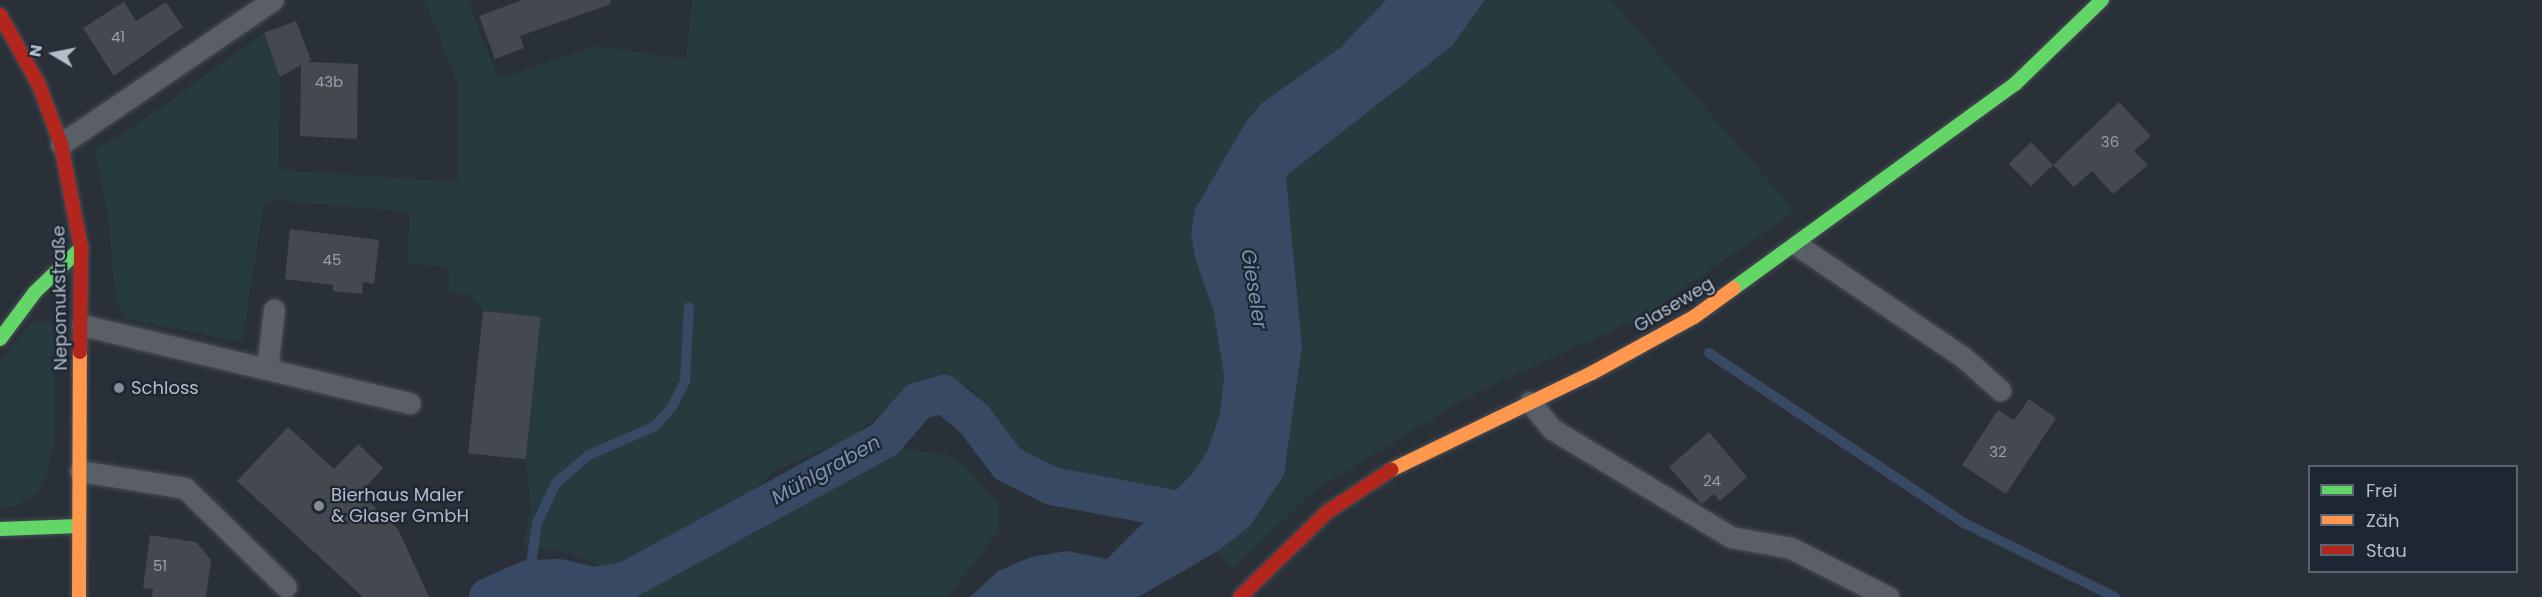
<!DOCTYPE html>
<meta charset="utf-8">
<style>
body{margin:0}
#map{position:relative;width:2542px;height:597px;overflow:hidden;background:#2a3038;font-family:Poppins,sans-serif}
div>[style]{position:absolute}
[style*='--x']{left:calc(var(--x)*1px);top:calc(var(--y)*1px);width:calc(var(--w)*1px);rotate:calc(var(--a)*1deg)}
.green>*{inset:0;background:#273a3e}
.water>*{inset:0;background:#384963}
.stream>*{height:10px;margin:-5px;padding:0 5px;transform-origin:5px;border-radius:5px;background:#384963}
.canal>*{height:38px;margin:-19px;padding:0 19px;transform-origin:19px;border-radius:19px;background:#384963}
.building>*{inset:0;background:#444950;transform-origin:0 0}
.roads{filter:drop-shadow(0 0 2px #484c53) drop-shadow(0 0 2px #484c53)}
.lane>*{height:21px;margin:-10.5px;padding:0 10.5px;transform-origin:10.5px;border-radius:10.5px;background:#5a5e66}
.fast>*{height:14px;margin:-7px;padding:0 7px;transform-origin:7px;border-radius:7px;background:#63d668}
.slow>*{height:14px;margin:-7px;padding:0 7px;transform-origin:7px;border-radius:7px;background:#ff974d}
.jam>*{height:14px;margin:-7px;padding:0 7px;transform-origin:7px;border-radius:7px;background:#b3261e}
.dots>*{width:16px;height:16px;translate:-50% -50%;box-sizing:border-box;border:3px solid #1d2633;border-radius:50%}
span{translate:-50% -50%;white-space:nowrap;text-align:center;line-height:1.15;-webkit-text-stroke:4.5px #1d2633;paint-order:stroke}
.number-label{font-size:15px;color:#989fab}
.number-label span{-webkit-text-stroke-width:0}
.street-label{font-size:18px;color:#b4bcc9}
.poi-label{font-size:18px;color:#b4bcc9}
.left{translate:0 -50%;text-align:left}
.water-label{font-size:20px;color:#7c92b1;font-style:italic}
.legend{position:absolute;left:2308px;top:465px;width:210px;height:108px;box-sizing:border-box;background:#1d2633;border:2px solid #59626f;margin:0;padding:8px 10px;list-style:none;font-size:18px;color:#b4bcc9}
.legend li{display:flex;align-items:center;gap:12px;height:30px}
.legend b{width:30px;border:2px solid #59626f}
.north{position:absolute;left:24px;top:24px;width:60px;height:60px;-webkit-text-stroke:4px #1d2633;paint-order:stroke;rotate:280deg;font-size:16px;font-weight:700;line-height:24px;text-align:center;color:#b4bcc9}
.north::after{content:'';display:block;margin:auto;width:21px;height:27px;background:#b4bcc9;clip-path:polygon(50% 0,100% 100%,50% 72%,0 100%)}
</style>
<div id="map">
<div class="green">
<div style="clip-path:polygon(425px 0,468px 0,498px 79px,596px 46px,686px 59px,692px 0,1386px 0,1341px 47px,1262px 103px,1247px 120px,1195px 209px,1195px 258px,1213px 309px,1224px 376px,1220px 413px,1208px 450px,1193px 473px,1171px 494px,1078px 478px,1028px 456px,1007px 439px,973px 390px,950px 378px,921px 379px,852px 437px,775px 471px,739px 504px,608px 569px,573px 554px,523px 545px,531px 511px,526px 459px,541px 318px,483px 311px,468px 294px,449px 292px,449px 267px,407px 264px,410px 212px,272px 200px,264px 205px,242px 342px,127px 319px,116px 300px,107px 208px,94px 148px,118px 138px,264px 33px,280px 77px,278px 170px,459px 182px,459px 88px)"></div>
<div style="clip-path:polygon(1485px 0,1611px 0,1795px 211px,1647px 314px,1468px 397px,1315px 490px,1232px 569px,1218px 551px,1250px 526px,1284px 474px,1302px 347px,1286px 176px,1452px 46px)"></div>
<div style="clip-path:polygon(43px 321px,52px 323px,54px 342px,54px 442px,47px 472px,38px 493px,15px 506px,0 507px,0 360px,31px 323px)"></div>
<div style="clip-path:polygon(900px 448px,947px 455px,961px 462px,998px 503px,998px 531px,948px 597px,629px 597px,753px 534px,815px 491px)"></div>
</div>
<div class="water">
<div style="clip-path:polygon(1386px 0,1485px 0,1452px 46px,1286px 176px,1302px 347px,1284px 475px,1250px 526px,1218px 551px,1138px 597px,970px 597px,998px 571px,1031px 557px,1067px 551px,1107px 559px,1193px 473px,1208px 450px,1220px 413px,1224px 376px,1213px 309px,1195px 258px,1191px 233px,1195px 209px,1247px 120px,1262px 103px,1341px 47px)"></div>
</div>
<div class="stream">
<div style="--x:1709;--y:353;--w:306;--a:33.7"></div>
<div style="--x:1964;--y:523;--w:168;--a:26.1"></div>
<div style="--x:529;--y:579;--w:57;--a:-81.9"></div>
<div style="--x:537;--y:523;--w:44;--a:-64.6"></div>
<div style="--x:556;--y:483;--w:43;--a:-40.3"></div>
<div style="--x:589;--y:455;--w:72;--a:-23.7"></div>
<div style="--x:655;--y:426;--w:25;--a:-48"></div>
<div style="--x:672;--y:407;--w:29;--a:-63"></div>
<div style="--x:685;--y:381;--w:74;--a:-86.9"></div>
</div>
<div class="canal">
<div style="--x:488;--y:597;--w:45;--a:-23.7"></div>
<div style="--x:529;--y:579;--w:30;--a:-2"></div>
<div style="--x:559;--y:578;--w:35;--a:13"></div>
<div style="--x:593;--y:586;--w:33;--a:-9"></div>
<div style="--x:626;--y:581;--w:295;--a:-28.7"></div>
<div style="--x:885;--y:439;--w:50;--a:-49"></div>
<div style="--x:918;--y:401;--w:27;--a:-15"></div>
<div style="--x:944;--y:394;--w:39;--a:40"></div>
<div style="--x:974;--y:419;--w:56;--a:52.9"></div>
<div style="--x:1008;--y:464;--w:49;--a:26.6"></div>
<div style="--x:1052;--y:486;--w:157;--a:10.7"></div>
</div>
<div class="building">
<div style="clip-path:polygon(522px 0,610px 0,611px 4px,520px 36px,524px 48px,495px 59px,479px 16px)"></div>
<div style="clip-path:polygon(124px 2px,136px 21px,166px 2px,183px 27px,114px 76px,83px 28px)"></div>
<div style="clip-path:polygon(296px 21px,311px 60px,307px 62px,358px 64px,357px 139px,300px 136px,301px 65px,280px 77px,264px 33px)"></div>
<div style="clip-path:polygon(2119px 102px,2151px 136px,2134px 151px,2148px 165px,2113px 194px,2092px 171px,2074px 187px,2053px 165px)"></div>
<div style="left:2031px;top:142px;width:32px;height:31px;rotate:46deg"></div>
<div style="clip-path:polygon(290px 229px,379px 240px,374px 284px,363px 282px,362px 294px,333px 291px,333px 285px,285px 279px)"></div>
<div style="left:483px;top:311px;width:58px;height:143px;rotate:6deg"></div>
<div style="clip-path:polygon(2029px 399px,2056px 418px,2006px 494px,1962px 465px,1998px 410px,2014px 420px)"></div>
<div style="clip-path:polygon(288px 427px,334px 469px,358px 444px,383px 468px,360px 493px,398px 529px,429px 597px,363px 597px,237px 481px)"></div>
<div style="clip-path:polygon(1709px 432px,1747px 477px,1720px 501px,1714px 494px,1702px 504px,1669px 467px)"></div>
<div style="clip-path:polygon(150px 535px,196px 542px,211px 560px,206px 597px,152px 597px,153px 589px,143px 588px)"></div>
</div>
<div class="roads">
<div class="lane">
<div style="--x:61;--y:144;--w:256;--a:-34.2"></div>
<div style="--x:1797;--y:245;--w:200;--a:34"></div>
<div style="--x:1963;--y:357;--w:50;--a:41.7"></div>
<div style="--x:82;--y:325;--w:337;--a:13.4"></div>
<div style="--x:267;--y:369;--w:60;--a:-83.3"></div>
<div style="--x:1530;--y:402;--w:35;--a:51"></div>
<div style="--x:1552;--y:429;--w:209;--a:31.1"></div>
<div style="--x:1731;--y:537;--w:61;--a:10.4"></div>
<div style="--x:1791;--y:548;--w:109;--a:26.8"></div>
<div style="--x:80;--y:471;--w:106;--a:9.2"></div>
<div style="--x:185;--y:488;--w:141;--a:44.4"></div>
</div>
<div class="fast">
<div style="--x:1734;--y:288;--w:347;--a:-36"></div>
<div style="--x:2015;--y:84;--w:121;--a:-44"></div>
<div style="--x:0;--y:339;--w:59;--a:-53.3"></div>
<div style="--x:35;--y:292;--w:64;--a:-43.7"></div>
<div style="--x:0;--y:529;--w:79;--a:-2.2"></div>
</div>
<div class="slow">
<div style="--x:1391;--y:470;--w:223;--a:-25.8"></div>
<div style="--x:1592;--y:373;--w:116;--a:-28.8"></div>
<div style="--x:1694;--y:317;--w:49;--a:-35.9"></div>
<div style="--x:79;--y:597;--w:245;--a:-89.8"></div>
</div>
<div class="jam">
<div style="--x:0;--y:15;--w:80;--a:60.9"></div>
<div style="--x:39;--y:85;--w:63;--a:69.6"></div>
<div style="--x:61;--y:144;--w:106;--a:79.1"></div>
<div style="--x:81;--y:248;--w:104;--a:90.6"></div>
<div style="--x:1240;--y:597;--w:122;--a:-44.3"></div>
<div style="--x:1327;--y:512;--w:77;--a:-33.3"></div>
</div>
</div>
<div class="dots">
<div style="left:119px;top:388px;background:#848b96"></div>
<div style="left:319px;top:506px;background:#848b96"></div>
</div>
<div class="number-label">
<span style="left:118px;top:37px">41</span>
<span style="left:329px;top:82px">43b</span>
<span style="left:2110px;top:142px">36</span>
<span style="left:332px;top:260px">45</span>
<span style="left:1998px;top:452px">32</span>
<span style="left:1712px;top:481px">24</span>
<span style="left:160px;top:566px">51</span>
</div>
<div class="street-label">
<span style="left:60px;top:298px;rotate:-91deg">Nepomukstraße</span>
<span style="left:1674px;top:305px;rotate:-31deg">Glaseweg</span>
</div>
<div class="poi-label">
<span class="left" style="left:131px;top:388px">Schloss</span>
<span class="left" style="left:331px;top:506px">Bierhaus Maler<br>&amp; Glaser GmbH</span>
</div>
<div class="water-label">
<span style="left:1254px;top:289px;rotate:81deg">Gieseler</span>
<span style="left:826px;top:470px;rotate:-29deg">Mühlgraben</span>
</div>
<ul class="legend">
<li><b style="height:8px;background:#63d668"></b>Frei</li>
<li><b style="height:8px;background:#ff974d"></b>Zäh</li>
<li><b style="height:8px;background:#b3261e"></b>Stau</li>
</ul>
<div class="north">N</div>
</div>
